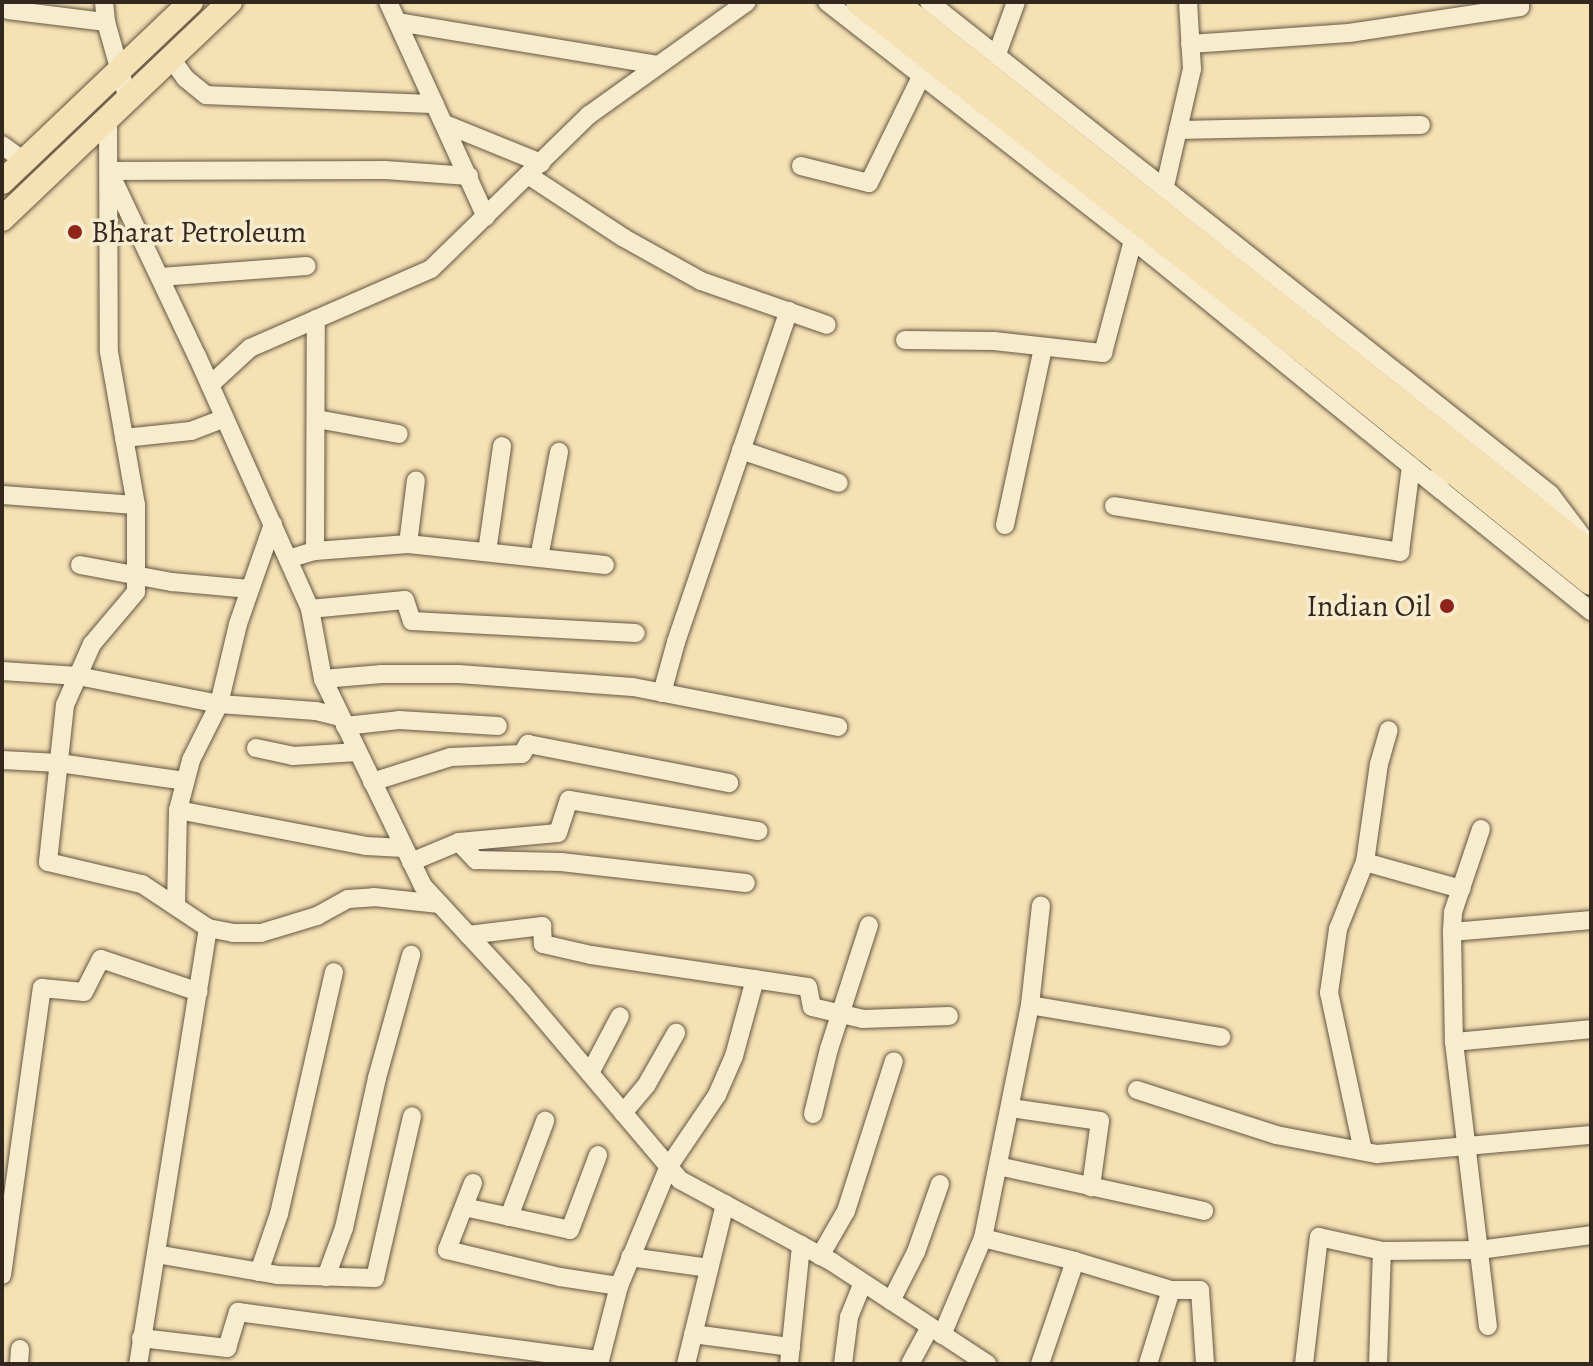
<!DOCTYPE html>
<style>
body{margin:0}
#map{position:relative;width:1593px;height:1366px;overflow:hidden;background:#f5e1b3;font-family:Alegreya,serif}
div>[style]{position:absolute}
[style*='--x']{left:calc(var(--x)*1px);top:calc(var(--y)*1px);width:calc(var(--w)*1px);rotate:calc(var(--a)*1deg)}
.roads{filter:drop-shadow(0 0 2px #645645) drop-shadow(0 0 2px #645645)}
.minor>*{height:18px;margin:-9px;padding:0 9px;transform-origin:9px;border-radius:9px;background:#f8ecce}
.major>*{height:24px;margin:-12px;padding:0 12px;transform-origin:12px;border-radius:12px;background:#f5e1b3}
.highway>*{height:26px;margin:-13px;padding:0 13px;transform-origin:13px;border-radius:13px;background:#f5e1b3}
.dots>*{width:22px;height:22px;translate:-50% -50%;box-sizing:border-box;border:4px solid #f8ecce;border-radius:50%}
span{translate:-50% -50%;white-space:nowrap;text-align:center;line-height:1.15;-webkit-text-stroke:7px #f8ecce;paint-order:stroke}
.poi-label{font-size:30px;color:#332820}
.left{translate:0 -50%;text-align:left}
.right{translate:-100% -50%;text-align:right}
.frame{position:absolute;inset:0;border:4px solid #332820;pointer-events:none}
</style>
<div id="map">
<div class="roads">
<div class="minor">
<div style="--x:104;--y:2;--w:20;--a:84"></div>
<div style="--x:106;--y:22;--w:80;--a:74.1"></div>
<div style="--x:388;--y:2;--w:236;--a:65.5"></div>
<div style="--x:827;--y:2;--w:388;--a:37.9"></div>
<div style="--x:1133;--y:240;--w:397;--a:39.1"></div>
<div style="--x:929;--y:2;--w:792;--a:38.39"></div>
<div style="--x:1550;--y:494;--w:56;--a:52.9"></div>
<div style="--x:8;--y:10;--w:99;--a:7"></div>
<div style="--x:398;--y:22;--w:263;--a:9.4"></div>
<div style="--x:1190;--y:44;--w:159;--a:-4"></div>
<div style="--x:1349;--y:33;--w:173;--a:-8.6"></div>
<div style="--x:1520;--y:7;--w:5;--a:-90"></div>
<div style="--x:997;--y:54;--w:55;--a:-69.9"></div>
<div style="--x:170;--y:57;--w:26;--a:54"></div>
<div style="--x:185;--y:78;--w:27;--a:39"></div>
<div style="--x:206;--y:95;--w:229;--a:2.3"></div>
<div style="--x:108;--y:119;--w:233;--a:89.8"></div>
<div style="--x:109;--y:352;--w:155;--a:80"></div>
<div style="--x:136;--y:505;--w:87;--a:90"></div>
<div style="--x:136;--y:592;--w:68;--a:130.2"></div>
<div style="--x:92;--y:644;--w:67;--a:113.9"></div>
<div style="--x:65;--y:705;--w:158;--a:96.2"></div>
<div style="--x:48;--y:862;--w:97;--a:13.2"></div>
<div style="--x:142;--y:884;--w:79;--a:33.7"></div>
<div style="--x:208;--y:928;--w:442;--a:99.1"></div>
<div style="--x:445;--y:124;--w:104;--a:22.1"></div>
<div style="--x:1178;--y:130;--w:243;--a:-1.2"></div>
<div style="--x:2;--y:145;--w:27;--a:36"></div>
<div style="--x:801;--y:166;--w:70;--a:14"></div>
<div style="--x:869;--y:183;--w:120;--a:-63.9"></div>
<div style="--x:528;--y:175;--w:115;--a:33.3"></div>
<div style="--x:624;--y:238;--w:88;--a:29.2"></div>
<div style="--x:701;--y:281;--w:133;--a:19.2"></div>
<div style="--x:469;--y:176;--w:84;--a:-175.9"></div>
<div style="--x:385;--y:170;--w:276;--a:179.8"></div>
<div style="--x:109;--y:171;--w:205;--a:64.6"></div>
<div style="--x:197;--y:356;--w:277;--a:65.9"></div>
<div style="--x:310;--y:609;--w:71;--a:79.5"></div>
<div style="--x:323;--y:679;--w:230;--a:64.2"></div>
<div style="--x:423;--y:886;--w:146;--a:47.2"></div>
<div style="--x:522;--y:993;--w:245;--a:49.8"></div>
<div style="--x:680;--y:1180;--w:173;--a:28.3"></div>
<div style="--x:832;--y:1262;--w:186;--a:33.3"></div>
<div style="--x:1165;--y:186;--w:120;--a:-77"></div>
<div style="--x:1192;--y:69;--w:67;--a:-93.4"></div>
<div style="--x:160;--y:277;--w:147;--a:-4.3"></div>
<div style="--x:905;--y:340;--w:89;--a:0.6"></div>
<div style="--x:994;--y:341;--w:110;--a:6.3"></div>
<div style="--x:1103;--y:353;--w:117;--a:-75.1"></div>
<div style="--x:210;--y:385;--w:54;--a:-42.8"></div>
<div style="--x:250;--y:348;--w:197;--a:-23.6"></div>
<div style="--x:431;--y:269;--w:221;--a:-44.3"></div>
<div style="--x:589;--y:115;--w:194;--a:-35.6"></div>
<div style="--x:317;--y:419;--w:83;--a:10.4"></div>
<div style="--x:124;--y:438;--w:67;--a:-6"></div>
<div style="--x:191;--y:431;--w:36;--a:-21"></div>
<div style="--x:741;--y:450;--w:103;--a:18.6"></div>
<div style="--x:1436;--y:478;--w:13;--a:67"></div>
<div style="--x:1441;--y:490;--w:193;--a:38.9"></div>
<div style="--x:2;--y:495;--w:134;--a:4.3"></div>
<div style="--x:1114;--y:506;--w:290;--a:9.1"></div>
<div style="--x:1400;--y:552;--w:87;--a:-82.7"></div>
<div style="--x:1005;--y:525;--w:182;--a:-77.9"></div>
<div style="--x:408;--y:544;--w:64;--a:-82.9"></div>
<div style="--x:315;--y:551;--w:232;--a:-89.8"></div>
<div style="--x:487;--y:552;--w:107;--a:-81.9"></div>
<div style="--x:539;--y:558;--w:108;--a:-79.3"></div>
<div style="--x:288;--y:559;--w:28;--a:-17"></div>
<div style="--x:315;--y:551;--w:93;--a:-4.3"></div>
<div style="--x:408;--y:544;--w:198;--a:6.1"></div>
<div style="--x:80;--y:565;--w:94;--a:10.5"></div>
<div style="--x:172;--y:582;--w:78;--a:5.1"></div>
<div style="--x:310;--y:609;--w:95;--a:-5.4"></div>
<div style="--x:405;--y:600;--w:22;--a:72"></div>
<div style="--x:412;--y:621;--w:224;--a:3.1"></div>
<div style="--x:2;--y:671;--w:76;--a:3.8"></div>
<div style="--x:78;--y:676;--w:144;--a:11.2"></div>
<div style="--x:219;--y:704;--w:97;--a:4.1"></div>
<div style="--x:316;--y:711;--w:25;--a:14"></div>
<div style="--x:323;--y:679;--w:59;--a:-4.8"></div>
<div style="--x:382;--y:674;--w:77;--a:0"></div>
<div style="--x:459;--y:674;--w:174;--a:4.3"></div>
<div style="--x:633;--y:687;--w:209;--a:11"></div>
<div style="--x:662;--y:693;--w:53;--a:-74.6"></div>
<div style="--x:676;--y:642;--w:350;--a:-71.2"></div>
<div style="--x:345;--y:726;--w:54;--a:-6.3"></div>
<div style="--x:399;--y:720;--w:99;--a:3.5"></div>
<div style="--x:256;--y:748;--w:38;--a:12"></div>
<div style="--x:293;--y:756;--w:65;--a:-3.5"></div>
<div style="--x:2;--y:760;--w:57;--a:3"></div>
<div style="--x:59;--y:763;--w:127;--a:8.1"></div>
<div style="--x:372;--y:782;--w:83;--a:-17.6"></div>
<div style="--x:451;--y:757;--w:71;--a:-2.4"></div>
<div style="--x:522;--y:754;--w:12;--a:-59"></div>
<div style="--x:528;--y:744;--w:205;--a:11"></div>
<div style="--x:178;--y:810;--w:191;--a:10.8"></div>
<div style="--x:366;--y:846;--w:38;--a:3"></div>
<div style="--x:1481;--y:829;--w:88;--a:108.6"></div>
<div style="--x:1453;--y:912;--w:20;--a:93"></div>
<div style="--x:1452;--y:932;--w:110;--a:89"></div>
<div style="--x:1454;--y:1042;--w:286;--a:83.2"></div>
<div style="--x:459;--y:842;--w:25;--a:47"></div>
<div style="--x:476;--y:860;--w:85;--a:1.3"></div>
<div style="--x:561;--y:862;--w:186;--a:6.5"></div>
<div style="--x:411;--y:862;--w:52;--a:-22.6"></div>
<div style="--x:459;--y:842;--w:99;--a:-5.2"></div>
<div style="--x:558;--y:833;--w:35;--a:-72"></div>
<div style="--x:569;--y:800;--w:192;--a:9.3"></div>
<div style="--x:1365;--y:862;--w:100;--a:15.7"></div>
<div style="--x:176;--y:906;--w:96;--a:-88.8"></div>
<div style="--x:178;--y:810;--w:52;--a:-75.4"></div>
<div style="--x:191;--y:760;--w:63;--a:-63.4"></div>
<div style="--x:219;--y:704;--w:82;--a:-76.6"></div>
<div style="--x:238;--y:624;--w:106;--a:-70.7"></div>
<div style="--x:208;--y:928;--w:25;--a:11"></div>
<div style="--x:233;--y:933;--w:28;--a:0"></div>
<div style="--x:261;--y:933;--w:59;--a:-16.9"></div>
<div style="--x:317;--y:916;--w:35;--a:-29"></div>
<div style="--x:348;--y:899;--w:26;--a:-4"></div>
<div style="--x:374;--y:897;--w:66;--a:6.1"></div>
<div style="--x:1452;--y:932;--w:140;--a:-4.9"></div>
<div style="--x:468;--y:935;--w:75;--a:-6.9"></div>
<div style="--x:542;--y:926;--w:18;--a:87"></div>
<div style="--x:543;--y:944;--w:49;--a:12.9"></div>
<div style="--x:591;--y:955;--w:219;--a:8.4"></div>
<div style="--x:808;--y:987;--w:20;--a:79"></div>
<div style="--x:812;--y:1007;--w:52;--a:13.2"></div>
<div style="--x:863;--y:1019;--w:86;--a:-2"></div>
<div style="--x:1030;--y:1005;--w:194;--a:9.5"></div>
<div style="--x:1454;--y:1042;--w:138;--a:-5.4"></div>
<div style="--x:590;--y:1073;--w:64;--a:-62.2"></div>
<div style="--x:1137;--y:1090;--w:146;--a:17.9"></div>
<div style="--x:1276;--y:1135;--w:103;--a:10.7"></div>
<div style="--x:1377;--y:1154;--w:215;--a:-5.1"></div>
<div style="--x:1011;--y:1108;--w:90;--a:8.3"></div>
<div style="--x:1100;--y:1121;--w:67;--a:97.8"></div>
<div style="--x:623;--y:1113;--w:38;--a:-50"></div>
<div style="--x:647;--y:1084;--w:59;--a:-60.4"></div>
<div style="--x:813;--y:1114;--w:67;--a:-76.2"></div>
<div style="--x:829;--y:1049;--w:130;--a:-72.1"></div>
<div style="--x:1363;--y:1151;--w:162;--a:-102.1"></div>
<div style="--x:1329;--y:993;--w:65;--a:-82"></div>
<div style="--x:1338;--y:929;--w:72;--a:-68.1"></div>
<div style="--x:1365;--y:862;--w:99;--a:-81.9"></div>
<div style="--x:1379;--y:764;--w:35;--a:-74"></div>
<div style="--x:998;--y:1166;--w:211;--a:12.3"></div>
<div style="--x:473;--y:1183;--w:72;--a:111.2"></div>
<div style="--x:447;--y:1250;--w:116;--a:13.4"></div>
<div style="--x:560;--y:1277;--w:60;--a:8.7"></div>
<div style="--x:619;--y:1286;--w:130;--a:-67.4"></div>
<div style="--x:669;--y:1166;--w:86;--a:-55.9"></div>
<div style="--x:717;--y:1095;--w:43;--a:-66.4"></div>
<div style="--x:734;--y:1056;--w:80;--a:-74.7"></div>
<div style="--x:464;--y:1207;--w:108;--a:12.2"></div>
<div style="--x:570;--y:1230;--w:80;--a:-69.5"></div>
<div style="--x:509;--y:1217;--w:103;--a:-69.4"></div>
<div style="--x:983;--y:1238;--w:95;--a:14"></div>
<div style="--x:1075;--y:1261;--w:109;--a:108.8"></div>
<div style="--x:156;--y:1254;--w:123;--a:9.8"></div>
<div style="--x:277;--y:1275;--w:98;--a:1.8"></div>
<div style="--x:375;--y:1278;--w:166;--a:-77.1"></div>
<div style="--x:820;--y:1256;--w:52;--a:-60"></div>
<div style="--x:846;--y:1211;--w:157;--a:-72.3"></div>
<div style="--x:630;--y:1257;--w:80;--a:7.9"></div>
<div style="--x:1075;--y:1261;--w:100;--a:16.8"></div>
<div style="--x:1171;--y:1290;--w:77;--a:107.3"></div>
<div style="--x:259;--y:1272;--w:61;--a:-71"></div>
<div style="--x:279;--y:1214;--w:248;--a:-77.2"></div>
<div style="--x:2;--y:1275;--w:290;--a:-82.1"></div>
<div style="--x:42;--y:988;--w:42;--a:5.4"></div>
<div style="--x:84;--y:992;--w:37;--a:-63"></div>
<div style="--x:101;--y:959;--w:103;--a:18.6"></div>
<div style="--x:326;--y:1277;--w:52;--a:-69.8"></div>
<div style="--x:344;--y:1228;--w:154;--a:-77.6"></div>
<div style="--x:377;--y:1078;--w:128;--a:-74.5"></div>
<div style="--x:1171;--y:1290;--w:29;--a:0"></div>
<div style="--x:1200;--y:1290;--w:74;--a:86.1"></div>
<div style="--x:891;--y:1301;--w:55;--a:-63"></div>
<div style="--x:916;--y:1252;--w:72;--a:-70.6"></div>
<div style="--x:693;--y:1334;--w:99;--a:7.6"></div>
<div style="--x:942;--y:1335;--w:105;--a:-67.1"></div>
<div style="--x:983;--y:1238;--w:238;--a:-78.6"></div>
<div style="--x:1030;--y:1005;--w:100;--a:-83.7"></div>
<div style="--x:141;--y:1338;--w:87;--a:6.6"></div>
<div style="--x:227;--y:1348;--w:38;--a:-73"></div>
<div style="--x:238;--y:1312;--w:365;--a:7.6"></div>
<div style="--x:19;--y:1364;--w:15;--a:-86"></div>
<div style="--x:599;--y:1364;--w:81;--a:-75.6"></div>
<div style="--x:686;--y:1364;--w:165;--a:-76.3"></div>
<div style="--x:789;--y:1364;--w:120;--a:-84.2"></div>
<div style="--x:843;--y:1364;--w:47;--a:-82.7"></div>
<div style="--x:849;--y:1317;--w:37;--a:-68"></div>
<div style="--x:910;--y:1364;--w:42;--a:-61.6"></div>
<div style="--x:1304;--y:1364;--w:128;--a:-83.3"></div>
<div style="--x:1319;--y:1237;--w:65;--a:12.5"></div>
<div style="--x:1382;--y:1251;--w:97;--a:-0.6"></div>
<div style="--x:1479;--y:1250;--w:113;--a:-7.6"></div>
<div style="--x:1378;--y:1364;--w:113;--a:-88"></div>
</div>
<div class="major">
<div style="--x:2;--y:182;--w:261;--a:-43.6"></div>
<div style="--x:2;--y:219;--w:315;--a:-43.6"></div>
</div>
<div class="highway">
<div style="--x:859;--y:2;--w:576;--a:38.08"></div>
<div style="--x:1312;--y:357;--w:358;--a:38.9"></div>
<div style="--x:894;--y:2;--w:889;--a:38.38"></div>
</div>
</div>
<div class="dots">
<div style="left:75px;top:232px;background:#8f2418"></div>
<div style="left:1447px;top:606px;background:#8f2418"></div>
</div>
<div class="poi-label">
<span class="left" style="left:91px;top:232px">Bharat Petroleum</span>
<span class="right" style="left:1431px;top:606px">Indian Oil</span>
</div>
<div class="frame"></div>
</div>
